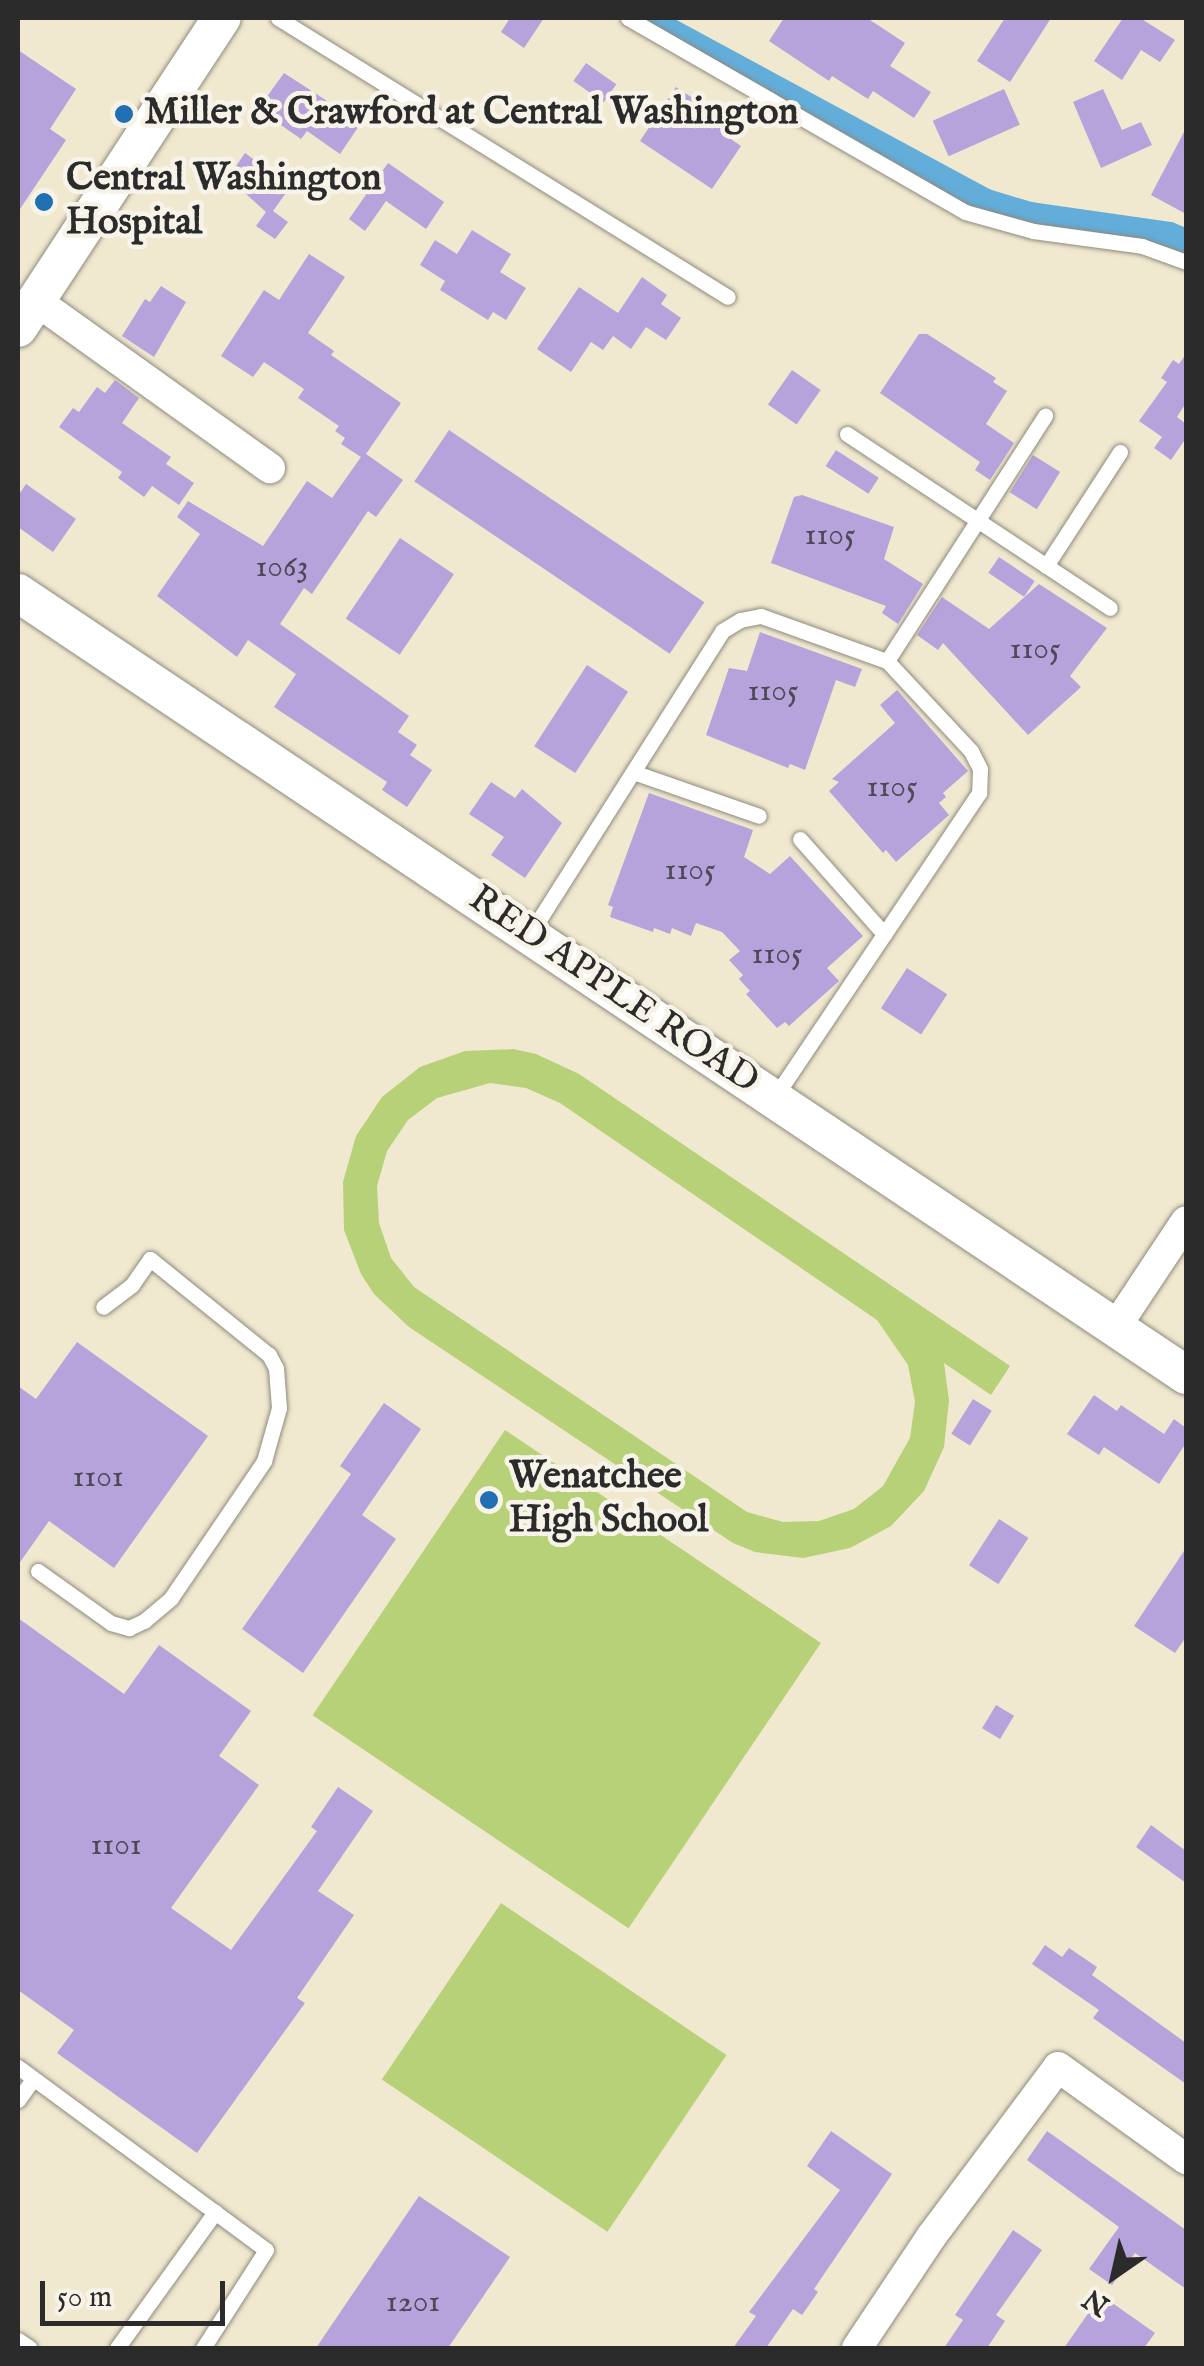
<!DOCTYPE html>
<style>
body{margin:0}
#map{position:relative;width:1204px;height:2366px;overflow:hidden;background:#f0e8cf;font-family:"IM FELL English",serif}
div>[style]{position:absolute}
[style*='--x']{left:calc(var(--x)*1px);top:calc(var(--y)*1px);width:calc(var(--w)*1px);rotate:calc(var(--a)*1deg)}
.green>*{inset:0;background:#b6d177;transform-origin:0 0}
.canal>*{height:25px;margin:-12.5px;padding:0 12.5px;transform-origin:12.5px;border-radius:12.5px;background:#62adda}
.building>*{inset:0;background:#b7a3dc;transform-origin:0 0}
.roads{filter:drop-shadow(0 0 2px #8e8a7d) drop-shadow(0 0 2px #8e8a7d)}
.service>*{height:15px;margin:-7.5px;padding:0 7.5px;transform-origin:7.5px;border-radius:7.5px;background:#fff}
.minor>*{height:30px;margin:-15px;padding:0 15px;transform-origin:15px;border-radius:15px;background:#fff}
.tertiary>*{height:38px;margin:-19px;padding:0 19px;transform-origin:19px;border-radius:19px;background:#fff}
.dots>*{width:28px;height:28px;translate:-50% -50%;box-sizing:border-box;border:5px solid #f7f3e8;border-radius:50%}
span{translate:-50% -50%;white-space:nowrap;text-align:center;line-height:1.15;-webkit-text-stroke:9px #f7f3e8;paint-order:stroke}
.number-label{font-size:32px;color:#4e4957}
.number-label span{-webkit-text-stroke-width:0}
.poi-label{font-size:38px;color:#2b2b2b;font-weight:700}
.left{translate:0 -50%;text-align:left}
.street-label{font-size:38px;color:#2b2b2b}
.frame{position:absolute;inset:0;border:20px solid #2b2b2b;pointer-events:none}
.north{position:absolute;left:1064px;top:2226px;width:100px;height:100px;-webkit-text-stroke:8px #f7f3e8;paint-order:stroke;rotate:214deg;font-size:28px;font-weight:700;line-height:40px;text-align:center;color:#2b2b2b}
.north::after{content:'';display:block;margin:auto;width:35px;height:45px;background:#2b2b2b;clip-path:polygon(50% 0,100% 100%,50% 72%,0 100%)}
.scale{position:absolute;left:40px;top:2281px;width:185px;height:45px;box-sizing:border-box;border:5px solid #2b2b2b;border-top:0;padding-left:12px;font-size:30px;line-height:35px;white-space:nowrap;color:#2b2b2b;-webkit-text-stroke:8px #f7f3e8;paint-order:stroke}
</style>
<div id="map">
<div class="green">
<div style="clip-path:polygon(evenodd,513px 1049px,536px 1054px,579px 1074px,1010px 1366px,991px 1395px,944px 1363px,949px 1400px,944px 1447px,924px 1491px,891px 1526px,850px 1548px,803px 1558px,755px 1552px,733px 1543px,409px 1327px,374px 1294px,361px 1274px,344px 1230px,343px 1182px,356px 1136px,382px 1097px,420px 1067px,465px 1051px,513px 1049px,490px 1083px,526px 1088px,560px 1103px,877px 1320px,908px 1365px,915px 1402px,910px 1438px,883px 1486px,854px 1509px,819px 1521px,783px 1522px,747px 1512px,414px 1287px,391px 1258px,379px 1223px,377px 1186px,387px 1151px,408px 1120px,437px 1098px,490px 1083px)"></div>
<div style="left:505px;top:1430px;width:381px;height:344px;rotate:34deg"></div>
<div style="left:501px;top:1903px;width:272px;height:213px;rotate:34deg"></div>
</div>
<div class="canal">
<div style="--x:647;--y:18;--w:385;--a:28.4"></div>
<div style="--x:986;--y:201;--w:45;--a:16.8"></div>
<div style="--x:1029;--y:214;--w:141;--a:8.1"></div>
<div style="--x:1169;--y:234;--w:18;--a:22"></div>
</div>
<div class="building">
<div style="clip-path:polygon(510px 18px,544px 18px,524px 48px,501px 32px)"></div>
<div style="clip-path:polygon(784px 18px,867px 18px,905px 43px,890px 66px,931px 92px,914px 118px,873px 91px,868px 99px,832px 76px,829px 81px,769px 41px)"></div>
<div style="clip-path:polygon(1005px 18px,1051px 18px,1010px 82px,977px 61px)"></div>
<div style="clip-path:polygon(1123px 18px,1140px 18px,1175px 40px,1160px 62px,1141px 50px,1122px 80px,1094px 61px)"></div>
<div style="clip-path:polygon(18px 50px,76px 89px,50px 129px,66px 140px,18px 212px)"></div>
<div style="left:586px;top:63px;width:37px;height:22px;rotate:35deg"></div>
<div style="clip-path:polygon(284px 73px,361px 123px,340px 154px,307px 131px,301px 139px,258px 109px)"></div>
<div style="clip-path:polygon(676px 87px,729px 122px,722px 133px,741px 146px,712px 189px,640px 141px)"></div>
<div style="left:1004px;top:89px;width:39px;height:78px;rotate:66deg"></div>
<div style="clip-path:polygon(1103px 89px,1122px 130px,1141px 122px,1152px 145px,1101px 168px,1073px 102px)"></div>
<div style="clip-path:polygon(1186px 128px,1186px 214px,1151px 195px)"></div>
<div style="clip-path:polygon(245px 153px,291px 186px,273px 211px,288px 222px,275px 239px,256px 226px,266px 212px,228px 178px)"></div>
<div style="clip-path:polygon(388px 163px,444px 202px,426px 229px,386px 201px,365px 231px,349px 219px)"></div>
<div style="clip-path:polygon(472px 230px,511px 254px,500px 272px,526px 288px,506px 320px,493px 312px,488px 320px,440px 290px,445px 281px,420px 265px,435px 240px,457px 254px)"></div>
<div style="clip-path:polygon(309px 254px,345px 277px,308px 333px,334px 351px,331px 355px,401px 403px,366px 454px,403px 480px,376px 517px,368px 511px,312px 594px,304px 588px,280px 624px,409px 716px,398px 732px,417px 745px,410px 755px,432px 770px,407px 807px,382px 790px,387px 782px,274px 707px,296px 674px,248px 640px,237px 657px,157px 596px,200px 534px,177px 517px,188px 501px,263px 546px,307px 481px,332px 498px,361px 457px,341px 444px,345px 438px,335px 431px,339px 426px,298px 398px,304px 389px,264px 362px,253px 377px,221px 356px,264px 290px,279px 300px)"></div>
<div style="clip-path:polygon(642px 277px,667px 295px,661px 304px,681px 318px,666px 340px,646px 327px,631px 349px,613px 336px,603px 350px,591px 342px,571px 372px,537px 349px,579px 287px,618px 313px)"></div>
<div style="clip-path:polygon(161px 286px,186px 302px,154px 357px,122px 336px,145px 299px,150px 302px)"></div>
<div style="clip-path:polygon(919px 334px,927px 334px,996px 378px,993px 382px,1007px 391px,986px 424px,1014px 443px,990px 480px,975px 470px,980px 462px,880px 393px)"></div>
<div style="clip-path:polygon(1186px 354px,1186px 403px,1177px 417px,1186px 424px,1186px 438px,1171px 460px,1154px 448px,1162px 437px,1139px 421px,1167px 382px,1161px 378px,1173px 360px,1179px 364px)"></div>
<div style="left:792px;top:370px;width:35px;height:42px;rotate:35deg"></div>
<div style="clip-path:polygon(115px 380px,139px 398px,122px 423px,171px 457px,166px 464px,194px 483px,179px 505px,152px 486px,144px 497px,118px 478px,122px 472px,59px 427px,73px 408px,79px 412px,97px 387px,105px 393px)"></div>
<div style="left:449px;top:430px;width:308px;height:62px;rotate:34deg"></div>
<div style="left:836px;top:450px;width:51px;height:19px;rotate:33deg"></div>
<div style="left:1033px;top:455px;width:32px;height:44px;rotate:32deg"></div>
<div style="clip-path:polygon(26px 484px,76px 519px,53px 552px,18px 527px,18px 496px)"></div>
<div style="clip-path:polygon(802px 495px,894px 527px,884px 559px,923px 584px,898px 624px,882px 613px,886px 606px,771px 563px,794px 497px)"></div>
<div style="left:400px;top:538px;width:65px;height:97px;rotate:34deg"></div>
<div style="left:999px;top:557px;width:43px;height:19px;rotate:34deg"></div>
<div style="clip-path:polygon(1039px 584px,1107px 628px,1070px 676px,1081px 687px,1028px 735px,943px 643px,938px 650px,917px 635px,942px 597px,989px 629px)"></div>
<div style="clip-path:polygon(760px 632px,862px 669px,855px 687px,836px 680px,805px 770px,790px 764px,788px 768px,706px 735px,729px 668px,747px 671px)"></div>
<div style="left:587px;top:665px;width:49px;height:97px;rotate:33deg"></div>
<div style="clip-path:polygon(897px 690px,968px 771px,943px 793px,946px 797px,939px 803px,949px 815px,896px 862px,886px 850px,883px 853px,829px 791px,839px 782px,832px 779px,895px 723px,880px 705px)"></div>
<div style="clip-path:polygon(491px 782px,515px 798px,522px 789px,562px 823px,525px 878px,491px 855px,504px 837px,469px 814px)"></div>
<div style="clip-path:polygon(649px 793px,753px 830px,744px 857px,770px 874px,790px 856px,863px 936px,827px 968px,839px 981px,789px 1026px,785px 1022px,777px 1028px,746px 994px,750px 991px,739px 979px,743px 975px,729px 960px,740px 951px,722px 932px,696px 923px,691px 936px,672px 928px,670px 934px,654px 928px,653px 932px,610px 917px,613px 907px,608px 905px)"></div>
<div style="left:907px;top:968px;width:48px;height:48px;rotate:33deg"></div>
<div style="clip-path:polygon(77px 1342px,208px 1436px,114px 1568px,49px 1521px,18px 1565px,18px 1386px,36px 1399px)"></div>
<div style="clip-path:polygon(1094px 1395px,1117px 1411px,1121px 1405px,1164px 1434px,1174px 1419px,1186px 1428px,1186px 1443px,1159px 1484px,1104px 1447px,1099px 1455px,1067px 1434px)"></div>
<div style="left:973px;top:1399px;width:22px;height:41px;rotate:32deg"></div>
<div style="clip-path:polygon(384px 1403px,421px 1429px,362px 1515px,396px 1539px,303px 1673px,242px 1629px,351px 1474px,340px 1466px)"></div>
<div style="left:999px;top:1519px;width:35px;height:55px;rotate:33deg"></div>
<div style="clip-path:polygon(1186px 1548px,1186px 1637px,1175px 1653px,1134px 1626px)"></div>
<div style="clip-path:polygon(18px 1618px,124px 1694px,159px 1645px,251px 1711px,219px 1756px,259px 1785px,171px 1908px,231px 1950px,317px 1831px,311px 1827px,338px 1787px,373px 1811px,318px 1891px,354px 1915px,297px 1998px,305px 2003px,197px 2153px,57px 2053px,74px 2030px,18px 1990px)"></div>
<div style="left:996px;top:1705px;width:21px;height:27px;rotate:31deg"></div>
<div style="clip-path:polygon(1151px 1825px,1186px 1851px,1186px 1883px,1136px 1847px)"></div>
<div style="clip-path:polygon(1045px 1945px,1062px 1957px,1069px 1948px,1097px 1967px,1092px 1975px,1186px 2043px,1186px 2084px,1093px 2018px,1099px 2010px,1032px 1964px)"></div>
<div style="clip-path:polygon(831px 2131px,892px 2174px,814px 2289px,818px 2292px,802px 2315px,793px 2309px,766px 2348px,733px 2348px,756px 2316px,749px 2312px,840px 2190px,807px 2166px)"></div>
<div style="clip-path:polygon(1047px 2131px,1186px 2230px,1186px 2289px,1135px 2253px,1112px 2285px,1089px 2269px,1119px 2227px,1027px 2160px)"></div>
<div style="clip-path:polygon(419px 2196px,510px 2257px,448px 2348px,316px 2348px)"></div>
<div style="clip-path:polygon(1013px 2230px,1042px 2250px,996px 2315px,1005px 2321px,987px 2348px,944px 2348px,963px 2320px,955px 2315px)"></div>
<div style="clip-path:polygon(1101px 2295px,1155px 2333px,1144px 2348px,1064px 2348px)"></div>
</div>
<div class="roads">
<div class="service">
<div style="--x:278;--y:18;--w:529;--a:31.8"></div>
<div style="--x:628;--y:18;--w:389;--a:29.9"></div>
<div style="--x:965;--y:212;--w:71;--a:15.6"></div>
<div style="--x:1033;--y:231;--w:110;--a:7.8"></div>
<div style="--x:1142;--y:246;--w:47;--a:20"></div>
<div style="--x:847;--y:434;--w:315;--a:33.5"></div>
<div style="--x:1046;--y:566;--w:136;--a:-57"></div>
<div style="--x:887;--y:661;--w:292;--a:-57.2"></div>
<div style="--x:633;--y:772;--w:133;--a:19.2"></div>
<div style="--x:800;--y:839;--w:127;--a:48.5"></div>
<div style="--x:530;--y:934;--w:359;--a:-57.6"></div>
<div style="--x:722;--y:631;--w:21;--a:-31"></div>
<div style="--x:740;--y:620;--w:21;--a:-11"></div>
<div style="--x:761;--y:616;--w:134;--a:19.7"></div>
<div style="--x:887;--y:661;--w:123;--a:47"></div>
<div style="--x:971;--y:751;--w:20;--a:63"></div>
<div style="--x:980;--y:769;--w:24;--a:92"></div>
<div style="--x:979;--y:793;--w:369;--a:123.9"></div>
<div style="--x:38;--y:1571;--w:90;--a:35.5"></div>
<div style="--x:111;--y:1623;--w:19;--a:16"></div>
<div style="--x:129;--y:1628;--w:17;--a:-25"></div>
<div style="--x:144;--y:1621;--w:35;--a:-40"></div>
<div style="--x:171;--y:1598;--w:166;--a:-55.8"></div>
<div style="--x:264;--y:1461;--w:55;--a:-74.2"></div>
<div style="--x:279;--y:1408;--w:40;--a:-94.3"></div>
<div style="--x:276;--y:1368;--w:15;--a:-118"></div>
<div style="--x:269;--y:1355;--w:153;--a:-141.1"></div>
<div style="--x:150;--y:1259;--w:32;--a:125"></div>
<div style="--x:132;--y:1285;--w:36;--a:143"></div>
<div style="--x:18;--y:2067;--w:308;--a:36.4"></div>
<div style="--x:266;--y:2250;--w:117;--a:122.7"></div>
<div style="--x:18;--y:2100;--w:26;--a:-54"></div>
<div style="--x:18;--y:2340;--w:14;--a:34"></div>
<div style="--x:117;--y:2348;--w:168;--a:-54.2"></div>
</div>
<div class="minor">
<div style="--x:35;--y:300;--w:289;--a:35.6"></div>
<div style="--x:1115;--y:1328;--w:128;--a:-56.4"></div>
<div style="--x:857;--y:2348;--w:133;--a:-56.3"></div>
<div style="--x:931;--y:2237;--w:212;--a:-53.2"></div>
<div style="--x:1058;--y:2067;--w:158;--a:35.7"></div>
</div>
<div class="tertiary">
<div style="--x:18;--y:328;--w:371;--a:-56.7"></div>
<div style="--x:18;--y:593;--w:1406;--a:33.8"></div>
</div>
</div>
<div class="dots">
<div style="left:124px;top:114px;background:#1f6fb2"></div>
<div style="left:44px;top:202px;background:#1f6fb2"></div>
<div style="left:489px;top:1500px;background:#1f6fb2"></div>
</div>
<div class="number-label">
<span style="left:830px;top:536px">1105</span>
<span style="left:282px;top:568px">1063</span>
<span style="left:1035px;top:650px">1105</span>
<span style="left:773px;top:692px">1105</span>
<span style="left:892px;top:788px">1105</span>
<span style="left:690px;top:871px">1105</span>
<span style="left:777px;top:955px">1105</span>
<span style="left:98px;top:1478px">1101</span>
<span style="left:116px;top:1846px">1101</span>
<span style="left:413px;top:2303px">1201</span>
</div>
<div class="poi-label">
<span class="left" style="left:144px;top:114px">Miller &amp; Crawford at Central Washington</span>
<span class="left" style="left:66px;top:202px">Central Washington<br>Hospital</span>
<span class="left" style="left:509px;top:1500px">Wenatchee<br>High School</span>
</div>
<div class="street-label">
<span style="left:613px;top:991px;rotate:34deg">RED APPLE ROAD</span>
</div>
<div class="frame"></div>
<div class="north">N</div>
<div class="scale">50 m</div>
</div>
